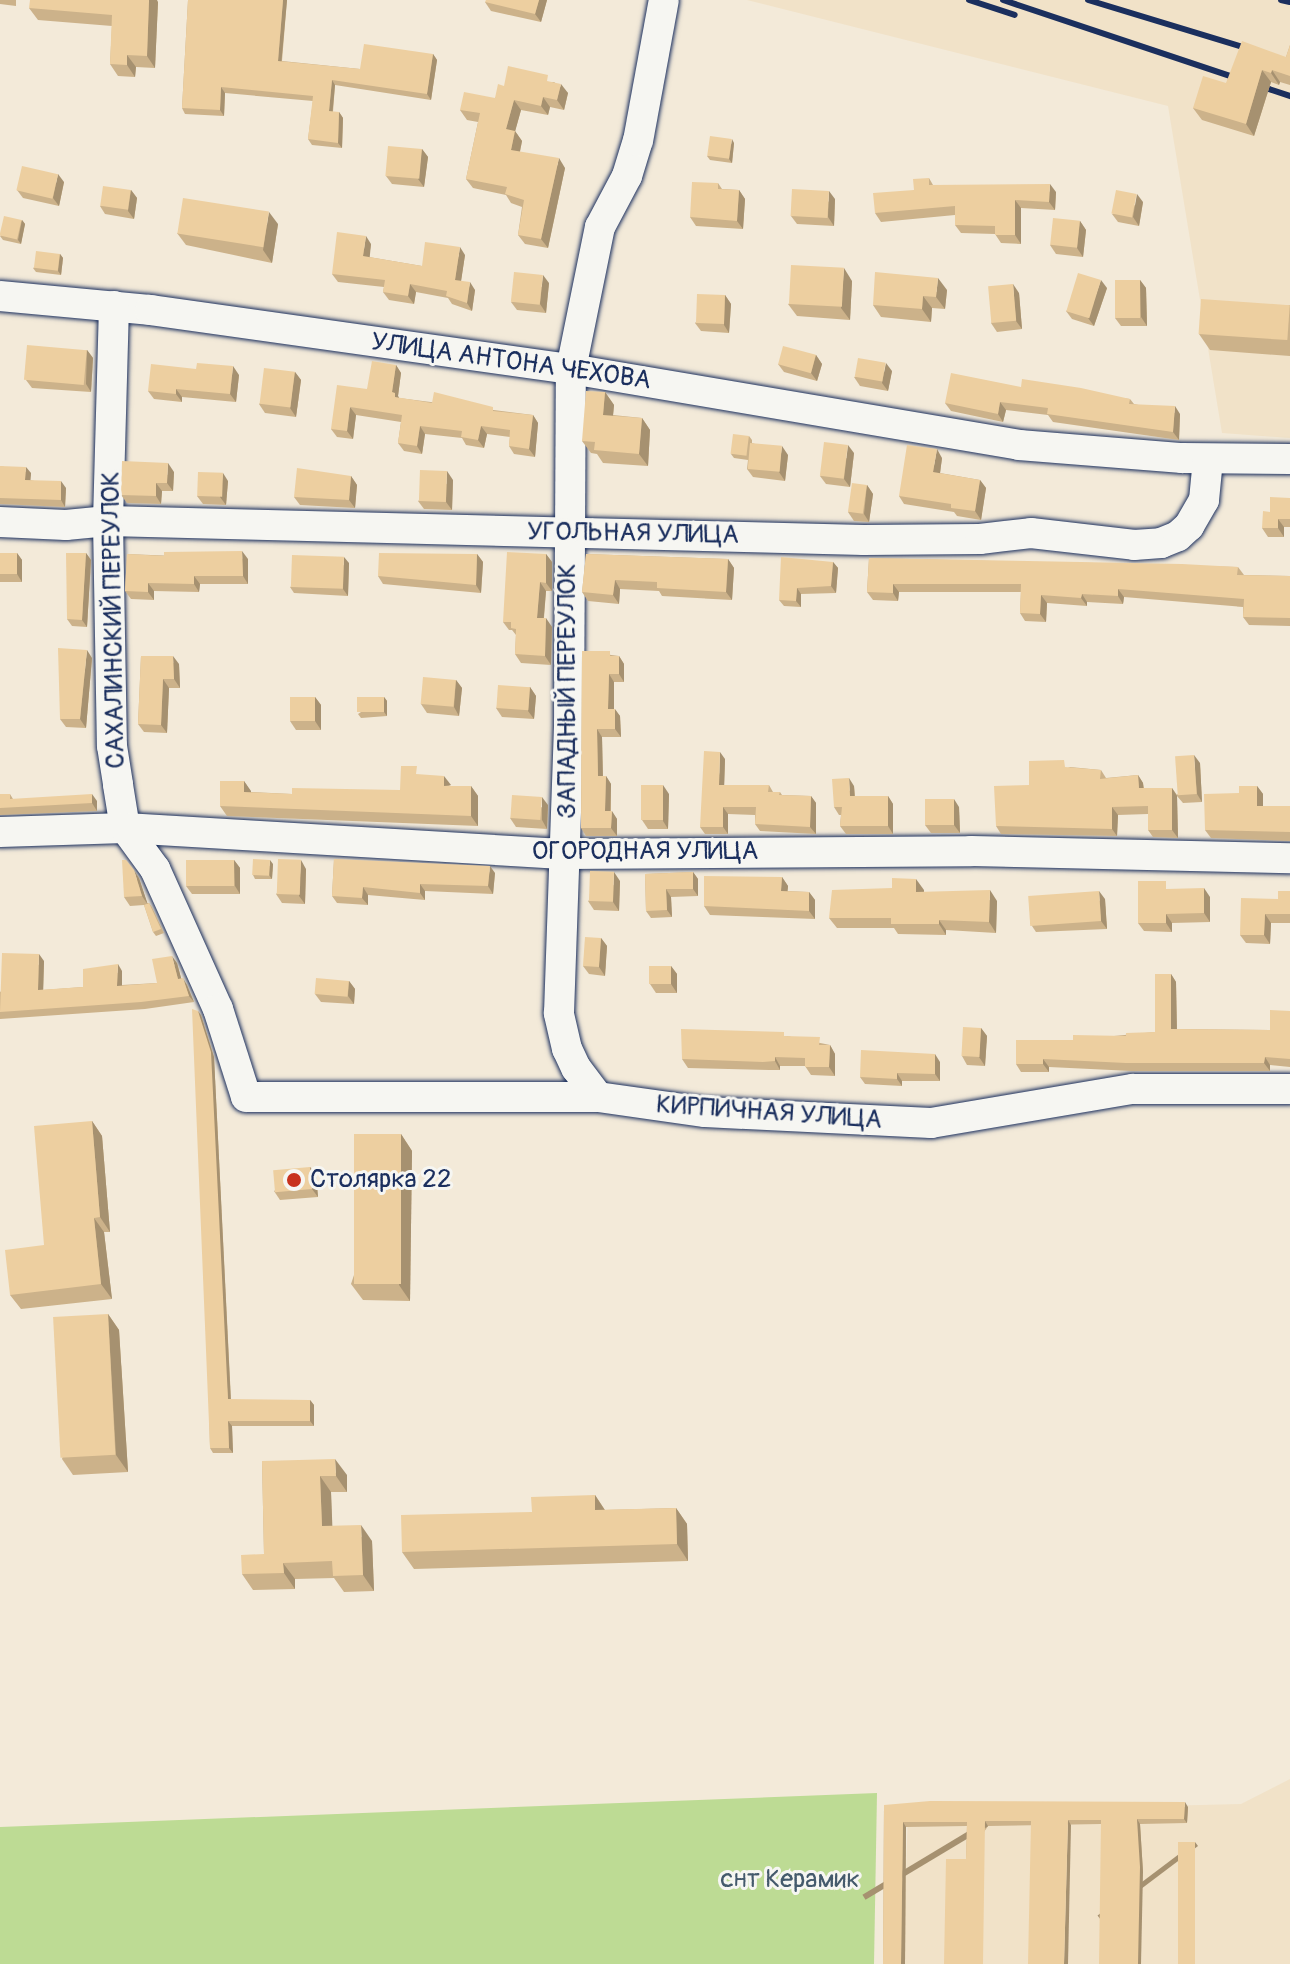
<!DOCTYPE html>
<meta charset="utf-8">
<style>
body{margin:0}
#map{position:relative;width:1290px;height:1964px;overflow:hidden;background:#f3ead9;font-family:Pangolin,sans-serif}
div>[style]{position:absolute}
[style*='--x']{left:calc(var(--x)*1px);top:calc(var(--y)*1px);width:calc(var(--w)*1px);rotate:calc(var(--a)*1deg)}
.built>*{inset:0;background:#f1e2c8}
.green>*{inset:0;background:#bddb94}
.roads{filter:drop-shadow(0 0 2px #1b2f5e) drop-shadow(0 0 2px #1b2f5e)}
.minor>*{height:30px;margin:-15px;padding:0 15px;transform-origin:15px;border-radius:15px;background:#f6f6f2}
.rail>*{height:6px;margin:-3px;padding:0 3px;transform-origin:3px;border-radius:3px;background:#1b2f5e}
.wall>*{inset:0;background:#ccb28a}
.shaded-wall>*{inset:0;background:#a69170;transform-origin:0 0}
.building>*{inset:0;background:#edcfa0;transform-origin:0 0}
.dots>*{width:22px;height:22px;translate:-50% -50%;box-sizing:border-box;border:4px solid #f6f6f2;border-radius:50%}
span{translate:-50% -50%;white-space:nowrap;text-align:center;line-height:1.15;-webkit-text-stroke:6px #f6f6f2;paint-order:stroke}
.street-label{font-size:26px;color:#1b2f5e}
.poi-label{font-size:26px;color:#1b2f5e}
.left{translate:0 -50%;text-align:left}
.park-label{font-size:26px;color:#445a6c}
</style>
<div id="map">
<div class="built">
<div style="clip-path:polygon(747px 0,1290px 0,1290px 438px,1222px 433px,1168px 106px)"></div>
<div style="clip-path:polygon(1290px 1779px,1290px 1964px,903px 1964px,908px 1812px,1241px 1804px)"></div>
</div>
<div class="green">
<div style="clip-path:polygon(877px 1793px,874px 1964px,0 1964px,0 1827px)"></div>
</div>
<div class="roads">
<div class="minor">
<div style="--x:0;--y:296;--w:151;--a:5.3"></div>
<div style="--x:150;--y:310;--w:425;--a:8"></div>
<div style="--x:571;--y:369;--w:454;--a:9.6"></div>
<div style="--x:1019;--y:445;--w:164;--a:4.6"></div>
<div style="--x:1182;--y:458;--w:108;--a:0.5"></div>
<div style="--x:114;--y:306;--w:215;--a:91.6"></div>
<div style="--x:108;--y:521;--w:225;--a:89"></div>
<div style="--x:112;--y:746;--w:39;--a:81"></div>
<div style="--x:118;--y:785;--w:44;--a:80.8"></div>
<div style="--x:125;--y:828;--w:51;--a:53.8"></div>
<div style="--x:155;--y:869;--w:154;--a:65.8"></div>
<div style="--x:218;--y:1009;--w:92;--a:72.3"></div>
<div style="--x:246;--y:1097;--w:352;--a:0"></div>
<div style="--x:598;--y:1097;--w:108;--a:8"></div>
<div style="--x:705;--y:1112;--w:226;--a:2.8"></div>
<div style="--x:931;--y:1123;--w:205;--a:-9.6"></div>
<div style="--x:1133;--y:1089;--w:157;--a:0"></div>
<div style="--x:0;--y:522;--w:66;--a:2.6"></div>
<div style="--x:66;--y:525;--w:42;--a:-5.4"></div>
<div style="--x:108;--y:521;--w:756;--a:1.44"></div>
<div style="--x:864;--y:540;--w:116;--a:-0.5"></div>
<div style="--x:980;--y:539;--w:51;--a:-6.7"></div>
<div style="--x:1031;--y:533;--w:104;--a:6.6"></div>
<div style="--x:1134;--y:545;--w:27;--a:-4"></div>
<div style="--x:1161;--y:543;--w:18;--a:-22"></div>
<div style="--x:1178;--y:536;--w:15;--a:-42"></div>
<div style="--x:1189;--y:526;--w:30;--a:-60"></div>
<div style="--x:1204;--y:500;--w:41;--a:-84.4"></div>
<div style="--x:0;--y:832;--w:125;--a:-1.8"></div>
<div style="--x:125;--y:828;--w:442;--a:3.4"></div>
<div style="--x:566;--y:854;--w:405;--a:-0.4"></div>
<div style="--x:971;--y:851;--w:319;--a:1.3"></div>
<div style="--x:598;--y:1097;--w:36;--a:-127"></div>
<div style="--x:576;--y:1068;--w:21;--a:-115"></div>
<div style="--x:567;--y:1049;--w:37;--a:-103"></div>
<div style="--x:559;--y:1013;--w:286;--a:-88"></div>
<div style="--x:569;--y:727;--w:358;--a:-89.7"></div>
<div style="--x:571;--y:369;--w:145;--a:-78.5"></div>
<div style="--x:600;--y:227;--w:58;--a:-62.1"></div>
<div style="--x:627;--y:176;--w:37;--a:-73"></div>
<div style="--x:638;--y:141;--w:143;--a:-79.6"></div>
</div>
</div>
<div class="rail">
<div style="--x:969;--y:0;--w:48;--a:18.1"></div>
<div style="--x:1003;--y:0;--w:303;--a:18.5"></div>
<div style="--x:1088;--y:0;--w:182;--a:16.9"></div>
<div style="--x:1281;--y:0;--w:9;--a:13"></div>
</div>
<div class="wall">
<div style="clip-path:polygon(0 0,16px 0,16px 6px,0 4px)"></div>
<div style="clip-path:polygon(188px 0,287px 0,282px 61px,360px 69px,433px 54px,437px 60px,431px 100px,335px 85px,333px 112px,339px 112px,343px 118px,342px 148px,312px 145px,308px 139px,313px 101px,225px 93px,224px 116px,185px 114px,182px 108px)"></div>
<div style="clip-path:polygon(547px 0,541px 22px,491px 11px,485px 2px)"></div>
<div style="clip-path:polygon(158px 2px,155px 68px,136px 67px,135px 77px,118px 76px,110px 64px,112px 26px,38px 20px,29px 8px)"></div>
<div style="clip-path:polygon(1290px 45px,1290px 85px,1280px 82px,1279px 85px,1271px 82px,1254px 136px,1202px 120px,1193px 108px,1226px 83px,1286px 57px)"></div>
<div style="clip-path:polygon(554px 82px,568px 93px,564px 110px,550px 107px,548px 115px,521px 110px,515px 131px,522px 141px,520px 152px,565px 168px,548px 248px,525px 244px,518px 235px,522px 207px,511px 203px,506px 195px,473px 188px,466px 179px,478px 122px,467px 120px,460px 110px,495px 98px,504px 86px)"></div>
<div style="clip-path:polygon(734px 143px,732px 163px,710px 160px,707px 156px)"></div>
<div style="clip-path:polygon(422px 149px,428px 157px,424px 187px,392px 184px,386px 176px)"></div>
<div style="clip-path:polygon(929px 178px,933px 185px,1056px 192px,1055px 210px,1021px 208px,1021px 244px,1001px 243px,995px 234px,961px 233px,955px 225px,955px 215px,881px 222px,875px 213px,914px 190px)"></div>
<div style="clip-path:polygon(64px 182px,59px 206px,23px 198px,17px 190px)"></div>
<div style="clip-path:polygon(718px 183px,722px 189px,739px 190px,745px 199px,743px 229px,696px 226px,690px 217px)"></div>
<div style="clip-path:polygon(131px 190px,137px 198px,134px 219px,105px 214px,100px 206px)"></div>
<div style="clip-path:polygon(835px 199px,834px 226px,797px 224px,791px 216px)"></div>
<div style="clip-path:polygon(1143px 202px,1139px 226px,1118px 222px,1112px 214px)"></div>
<div style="clip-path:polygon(22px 220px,25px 224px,21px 244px,3px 240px,0 236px)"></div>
<div style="clip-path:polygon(1080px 221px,1086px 230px,1083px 257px,1056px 254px,1050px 245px)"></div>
<div style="clip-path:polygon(278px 224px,272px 263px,186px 245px,177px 233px)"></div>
<div style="clip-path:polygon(371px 244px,369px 257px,422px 266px,465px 255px,461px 281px,475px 290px,472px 311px,452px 304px,448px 298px,416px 292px,414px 304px,389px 300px,383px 292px,384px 287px,338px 282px,332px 274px)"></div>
<div style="clip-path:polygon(60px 254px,63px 258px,61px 275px,36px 272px,33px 268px)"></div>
<div style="clip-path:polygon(1140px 280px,1146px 288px,1147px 326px,1121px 326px,1115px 318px)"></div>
<div style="clip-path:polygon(852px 281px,850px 320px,797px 316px,788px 304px)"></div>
<div style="clip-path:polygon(549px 283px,546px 313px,517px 310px,511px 302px)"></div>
<div style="clip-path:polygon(1107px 288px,1094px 326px,1072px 319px,1066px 311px)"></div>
<div style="clip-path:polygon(947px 290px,945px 309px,932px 308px,931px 322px,881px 317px,873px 305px)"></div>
<div style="clip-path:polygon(1019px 293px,1022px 329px,997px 332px,991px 323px)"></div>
<div style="clip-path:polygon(725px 295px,731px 304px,729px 333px,701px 331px,695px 323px)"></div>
<div style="clip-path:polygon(1290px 305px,1290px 356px,1210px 350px,1199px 334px)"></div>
<div style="clip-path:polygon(87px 350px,93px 358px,91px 392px,32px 388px,26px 380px)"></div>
<div style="clip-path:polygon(816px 355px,822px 364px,817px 381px,784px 372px,778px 364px)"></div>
<div style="clip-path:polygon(396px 365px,401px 373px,398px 396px,399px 398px,533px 415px,538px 423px,535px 457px,514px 454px,509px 446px,510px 437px,487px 434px,484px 448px,466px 445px,462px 438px,425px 434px,422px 454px,404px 451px,398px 443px,401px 422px,356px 415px,353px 439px,337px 437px,331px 429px,367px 389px)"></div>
<div style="clip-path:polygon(892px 371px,888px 391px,860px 386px,854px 377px)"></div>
<div style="clip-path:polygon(295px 372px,301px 380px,296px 417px,265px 413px,259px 404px)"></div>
<div style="clip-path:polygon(239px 375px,236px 402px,182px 397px,182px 402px,154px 399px,148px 391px)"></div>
<div style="clip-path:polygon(1021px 387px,1130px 399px,1134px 404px,1180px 414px,1179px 440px,1053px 422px,1048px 415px,1006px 410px,1003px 422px,951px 411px,945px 403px)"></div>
<div style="clip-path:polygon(605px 392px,614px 405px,613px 415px,642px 418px,650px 430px,648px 466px,603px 463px,597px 454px,591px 453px,582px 441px)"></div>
<div style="clip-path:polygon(749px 436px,752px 440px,752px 443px,788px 455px,785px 481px,753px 477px,747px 469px,748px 460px,734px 458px,731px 454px)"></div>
<div style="clip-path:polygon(854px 453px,850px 487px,826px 484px,820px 476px)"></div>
<div style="clip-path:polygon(942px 458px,940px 473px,980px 480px,986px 488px,981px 520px,957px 516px,954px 512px,904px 504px,899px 496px)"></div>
<div style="clip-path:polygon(0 466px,31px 473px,30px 480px,66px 488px,65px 507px,0 504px)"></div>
<div style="clip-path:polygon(174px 472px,173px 491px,162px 491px,161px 504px,127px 503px,121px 495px)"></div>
<div style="clip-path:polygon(351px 476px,357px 485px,355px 508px,300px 505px,294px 497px)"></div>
<div style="clip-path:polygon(453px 480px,452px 510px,424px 509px,418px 501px)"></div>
<div style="clip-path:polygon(228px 481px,226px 505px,203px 504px,197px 496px)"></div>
<div style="clip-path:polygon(867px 485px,873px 494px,869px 522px,854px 521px,848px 512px)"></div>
<div style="clip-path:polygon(1290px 498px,1290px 527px,1284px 527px,1284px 537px,1268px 537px,1262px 528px,1270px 512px)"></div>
<div style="clip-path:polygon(0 553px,17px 553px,22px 560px,22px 582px,0 582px)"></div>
<div style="clip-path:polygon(86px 553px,91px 560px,87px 627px,72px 626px,67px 619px)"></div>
<div style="clip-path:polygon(127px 554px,248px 559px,248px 584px,200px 584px,199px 592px,154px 591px,154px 600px,131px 599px,125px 591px)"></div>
<div style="clip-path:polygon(477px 554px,483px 562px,481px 593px,383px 584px,378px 576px)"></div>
<div style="clip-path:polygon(546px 554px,552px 562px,552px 591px,546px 591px,544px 618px,552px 627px,551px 665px,521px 663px,515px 654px,516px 635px,512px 630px,509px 630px,503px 622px)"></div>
<div style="clip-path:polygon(586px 554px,728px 559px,734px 568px,732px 600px,662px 596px,659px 591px,620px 589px,619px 604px,588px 601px,582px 592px)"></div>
<div style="clip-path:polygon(869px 558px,1238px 567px,1244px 575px,1290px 576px,1290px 626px,1249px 625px,1243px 617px,1243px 607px,1124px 597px,1123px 604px,1087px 602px,1087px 606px,1047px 603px,1046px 622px,1025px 621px,1020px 613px,1021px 592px,899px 592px,898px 601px,873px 600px,867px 592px)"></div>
<div style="clip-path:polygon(833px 562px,838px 568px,836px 593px,801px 594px,801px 607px,784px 606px,779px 600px)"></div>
<div style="clip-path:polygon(349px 563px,348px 596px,294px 593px,290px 587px)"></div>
<div style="clip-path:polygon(582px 651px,619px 656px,624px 664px,624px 682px,614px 682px,614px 709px,620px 716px,621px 737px,602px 737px,603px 776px,606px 776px,611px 784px,611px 811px,617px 819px,617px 836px,586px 836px,581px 828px)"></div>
<div style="clip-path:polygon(141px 656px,179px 664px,180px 688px,169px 688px,167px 733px,144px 732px,138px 724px)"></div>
<div style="clip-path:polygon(92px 658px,86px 728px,66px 727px,60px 719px)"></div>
<div style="clip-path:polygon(456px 680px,462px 688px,459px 716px,427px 713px,421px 704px)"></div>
<div style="clip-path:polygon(530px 687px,536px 696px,534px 719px,502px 717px,496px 708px)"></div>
<div style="clip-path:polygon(315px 697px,321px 705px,321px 730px,296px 730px,290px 721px)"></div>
<div style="clip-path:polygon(384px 697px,387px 701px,387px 716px,361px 718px,358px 714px)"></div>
<div style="clip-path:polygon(725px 759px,724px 785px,769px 785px,773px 792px,780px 792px,782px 795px,811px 796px,816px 803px,816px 834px,760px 831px,755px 824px,755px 815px,728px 814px,728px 834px,705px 834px,700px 827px)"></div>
<div style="clip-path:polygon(1200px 763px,1202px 802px,1183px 803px,1177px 796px,1178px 838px,1153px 837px,1148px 830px,1148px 814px,1118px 815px,1117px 836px,1001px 834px,996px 826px,1029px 785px,1070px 767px,1101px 770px,1106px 778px,1138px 775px,1143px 783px,1144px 788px,1172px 788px,1177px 795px)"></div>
<div style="clip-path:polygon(422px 775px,451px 786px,471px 786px,478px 796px,478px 826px,227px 816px,220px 806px,244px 781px,251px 792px,292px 794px,400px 790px)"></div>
<div style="clip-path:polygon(854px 786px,855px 796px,888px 796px,893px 804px,893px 834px,846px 834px,840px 826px,841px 815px,839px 815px,834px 807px)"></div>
<div style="clip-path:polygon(1257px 786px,1263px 794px,1263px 806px,1290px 806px,1290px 841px,1211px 838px,1205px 830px,1239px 793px)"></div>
<div style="clip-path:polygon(0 794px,10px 794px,13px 799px,97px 801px,97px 811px,0 815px)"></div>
<div style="clip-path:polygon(669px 794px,668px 829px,648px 829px,642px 820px)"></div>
<div style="clip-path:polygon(548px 805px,547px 829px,516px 827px,510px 818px)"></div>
<div style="clip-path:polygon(959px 807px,960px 833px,931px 833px,925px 825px)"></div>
<div style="clip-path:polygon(334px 859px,495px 873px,493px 894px,425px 891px,425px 900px,368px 895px,368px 905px,337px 903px,332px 896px)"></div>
<div style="clip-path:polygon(234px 860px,240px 868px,240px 894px,192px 894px,186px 886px)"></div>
<div style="clip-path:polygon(273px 864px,272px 879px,255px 879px,253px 875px)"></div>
<div style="clip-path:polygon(306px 869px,305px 904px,282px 903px,276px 894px)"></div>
<div style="clip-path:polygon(693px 872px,698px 879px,698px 896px,671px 897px,672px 917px,651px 918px,646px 911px,645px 874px)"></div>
<div style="clip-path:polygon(782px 877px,788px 886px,787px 891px,809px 892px,815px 900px,815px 919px,710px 915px,704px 906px)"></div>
<div style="clip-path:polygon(139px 878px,147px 903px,149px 903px,152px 907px,164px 933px,156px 936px,153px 932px,144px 905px,130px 906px,124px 897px)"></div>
<div style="clip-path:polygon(620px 881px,619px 911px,594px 910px,588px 901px)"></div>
<div style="clip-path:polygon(1171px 889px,1210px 897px,1210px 922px,1172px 923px,1172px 932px,1144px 931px,1138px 923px)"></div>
<div style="clip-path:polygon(924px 890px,924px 892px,997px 901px,996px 933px,946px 930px,946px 935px,898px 934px,894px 928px,837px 928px,829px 918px)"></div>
<div style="clip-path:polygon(1290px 891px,1290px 923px,1271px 923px,1270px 944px,1246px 943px,1240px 935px,1278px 899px)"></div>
<div style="clip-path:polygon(1105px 899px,1107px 929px,1036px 932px,1030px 923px)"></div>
<div style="clip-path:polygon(601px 938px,607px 946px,605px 976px,589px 974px,583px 966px)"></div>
<div style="clip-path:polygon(44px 961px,43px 990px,83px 987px,122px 971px,122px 985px,157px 983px,177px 963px,181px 978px,187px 985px,194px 1002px,145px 1009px,0 1019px,0 992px)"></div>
<div style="clip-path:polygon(671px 966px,677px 974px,677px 993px,656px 993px,650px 984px)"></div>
<div style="clip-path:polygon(1171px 974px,1176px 982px,1177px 1029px,1270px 1030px,1290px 1011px,1290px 1067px,1270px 1065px,1270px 1071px,1132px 1071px,1049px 1067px,1049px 1072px,1021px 1072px,1016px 1064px,1073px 1040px,1155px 1032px)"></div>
<div style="clip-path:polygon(349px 981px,355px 989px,354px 1004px,321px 1002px,315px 994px)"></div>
<div style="clip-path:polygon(201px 1015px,214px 1057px,231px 1400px,310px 1400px,314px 1405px,314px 1426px,232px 1426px,233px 1453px,213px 1453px,210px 1448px)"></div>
<div style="clip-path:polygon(981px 1028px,987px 1036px,985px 1066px,967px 1065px,962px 1056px)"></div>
<div style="clip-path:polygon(787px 1036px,830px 1045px,835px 1054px,835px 1076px,811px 1075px,805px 1066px,780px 1066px,780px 1070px,769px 1070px,688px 1068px,682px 1059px)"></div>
<div style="clip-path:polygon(940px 1062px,940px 1081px,902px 1081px,902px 1086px,865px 1084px,860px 1077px)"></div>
<div style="clip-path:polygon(92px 1121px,102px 1136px,110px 1232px,104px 1232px,112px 1299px,21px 1309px,10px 1295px,44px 1245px)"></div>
<div style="clip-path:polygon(401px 1134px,412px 1151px,410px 1301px,363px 1300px,351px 1284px)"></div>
<div style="clip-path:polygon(310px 1167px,316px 1175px,318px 1197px,280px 1200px,274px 1191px)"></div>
<div style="clip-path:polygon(108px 1314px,119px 1330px,128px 1472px,73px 1475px,62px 1459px)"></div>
<div style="clip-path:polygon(262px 1461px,347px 1475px,347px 1492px,331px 1492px,332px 1526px,372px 1541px,374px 1591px,344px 1592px,334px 1578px,295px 1579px,295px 1589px,253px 1590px,242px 1574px,264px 1554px)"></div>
<div style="clip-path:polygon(595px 1495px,605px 1510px,676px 1508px,687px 1524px,688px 1561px,414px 1569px,402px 1552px,532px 1512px)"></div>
<div style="clip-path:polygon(884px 1805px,1188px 1807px,1187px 1823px,1140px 1824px,1143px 1872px,1101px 1824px,988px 1826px,966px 1859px,967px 1826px,906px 1827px,905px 1964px,883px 1964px)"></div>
</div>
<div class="shaded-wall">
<div style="clip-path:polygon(149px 0,157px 0,158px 2px,155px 68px,147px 56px)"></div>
<div style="clip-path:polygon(283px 0,287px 0,281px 66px,278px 61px)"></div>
<div style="clip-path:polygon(539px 0,547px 0,541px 22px,535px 14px)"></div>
<div style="clip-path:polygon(433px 54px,437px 60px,431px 100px,427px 94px)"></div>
<div style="clip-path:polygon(127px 55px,136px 67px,135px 77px,127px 65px)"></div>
<div style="clip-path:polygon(1262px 70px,1271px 82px,1254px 136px,1246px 124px)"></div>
<div style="clip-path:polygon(1272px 70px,1280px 82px,1279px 85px,1271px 73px)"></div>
<div style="clip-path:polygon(332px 80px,335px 85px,332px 117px,329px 111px)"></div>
<div style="clip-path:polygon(561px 84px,568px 93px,564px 110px,557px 100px)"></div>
<div style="clip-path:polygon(221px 87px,225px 93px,224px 116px,220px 110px)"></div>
<div style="clip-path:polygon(543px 97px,550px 107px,548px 115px,541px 106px)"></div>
<div style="clip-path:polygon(514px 100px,521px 110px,513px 139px,506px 129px)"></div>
<div style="clip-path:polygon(339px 112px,343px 118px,342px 148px,338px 143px)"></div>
<div style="clip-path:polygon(515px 131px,522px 141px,518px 160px,511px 150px)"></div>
<div style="clip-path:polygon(732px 139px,734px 143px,732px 163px,729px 159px)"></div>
<div style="clip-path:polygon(422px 149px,428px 157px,424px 187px,418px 179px)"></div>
<div style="clip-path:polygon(559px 158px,565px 168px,548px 248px,541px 239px)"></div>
<div style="clip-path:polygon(58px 174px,64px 182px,59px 206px,53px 198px)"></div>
<div style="clip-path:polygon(1050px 184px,1056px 192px,1055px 210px,1049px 202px)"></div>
<div style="clip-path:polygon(131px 190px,137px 198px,134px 219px,128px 211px)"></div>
<div style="clip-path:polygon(739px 190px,745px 199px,743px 229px,737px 221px)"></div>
<div style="clip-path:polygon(829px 191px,835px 199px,834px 226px,828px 217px)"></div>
<div style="clip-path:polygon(1137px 194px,1143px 202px,1139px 226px,1133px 217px)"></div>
<div style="clip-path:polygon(1015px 200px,1021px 208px,1021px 244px,1015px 235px)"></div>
<div style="clip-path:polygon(269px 212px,278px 224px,272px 263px,263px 250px)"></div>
<div style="clip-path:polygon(22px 220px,25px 224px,21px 244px,18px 240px)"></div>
<div style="clip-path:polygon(1080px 221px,1086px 230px,1083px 257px,1077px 248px)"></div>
<div style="clip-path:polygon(366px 236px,371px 244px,369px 264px,363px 256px)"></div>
<div style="clip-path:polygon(460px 247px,465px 255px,460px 288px,455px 280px)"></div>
<div style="clip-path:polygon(60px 254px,63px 258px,61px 275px,58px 271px)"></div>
<div style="clip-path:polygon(844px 268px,852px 281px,850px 320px,841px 308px)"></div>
<div style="clip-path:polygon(543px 275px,549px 283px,546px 313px,540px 304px)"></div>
<div style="clip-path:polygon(938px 278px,947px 290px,945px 309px,936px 297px)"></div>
<div style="clip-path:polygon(1101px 280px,1107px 288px,1094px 326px,1088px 318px)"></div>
<div style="clip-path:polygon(1140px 280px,1146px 288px,1147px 326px,1141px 317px)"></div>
<div style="clip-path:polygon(470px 282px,475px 290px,472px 311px,467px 303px)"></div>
<div style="clip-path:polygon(410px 284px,416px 292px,414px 304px,408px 296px)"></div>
<div style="clip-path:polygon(1013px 284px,1019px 293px,1022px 329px,1016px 321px)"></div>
<div style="clip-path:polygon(725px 295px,731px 304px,729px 333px,724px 325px)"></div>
<div style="clip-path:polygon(923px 296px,932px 308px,931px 322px,922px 309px)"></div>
<div style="clip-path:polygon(87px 350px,93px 358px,91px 392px,86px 384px)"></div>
<div style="clip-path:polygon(816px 355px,822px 364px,817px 381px,811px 373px)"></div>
<div style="clip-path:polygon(886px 363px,892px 371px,888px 391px,882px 383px)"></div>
<div style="clip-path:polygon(396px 365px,401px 373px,398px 396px,401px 401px,400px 405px,392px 392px)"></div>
<div style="clip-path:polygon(233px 366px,239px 375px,236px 402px,230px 394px)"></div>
<div style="clip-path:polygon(295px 372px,301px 380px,296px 417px,290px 408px)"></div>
<div style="clip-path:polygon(176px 389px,182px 397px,182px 402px,176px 394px)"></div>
<div style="clip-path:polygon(605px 392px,614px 405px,612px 427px,603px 415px)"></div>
<div style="clip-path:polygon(1000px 402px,1006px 410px,1003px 422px,998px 414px)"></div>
<div style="clip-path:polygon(1175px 406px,1180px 414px,1179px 440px,1173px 432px)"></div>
<div style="clip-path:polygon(350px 407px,356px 415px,353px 439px,347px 431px)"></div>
<div style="clip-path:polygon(533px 415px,538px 423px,535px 457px,529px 449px)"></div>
<div style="clip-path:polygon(642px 418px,650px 430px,648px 466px,639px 454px)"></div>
<div style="clip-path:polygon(420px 426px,425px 434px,422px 454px,417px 446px)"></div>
<div style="clip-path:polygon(481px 426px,487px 434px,484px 448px,478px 440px)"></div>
<div style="clip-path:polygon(848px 445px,854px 453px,850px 487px,844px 479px)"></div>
<div style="clip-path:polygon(782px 446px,788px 455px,785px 481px,779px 472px)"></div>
<div style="clip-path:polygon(937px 449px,942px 458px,939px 481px,933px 472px)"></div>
<div style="clip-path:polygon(168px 463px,174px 472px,173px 491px,167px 483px)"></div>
<div style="clip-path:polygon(26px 467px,31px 473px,30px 487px,25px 480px)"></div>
<div style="clip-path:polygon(447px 471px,453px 480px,452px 510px,446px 502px)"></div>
<div style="clip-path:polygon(223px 473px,228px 481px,226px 505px,220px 497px)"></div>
<div style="clip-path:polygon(351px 476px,357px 485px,355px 508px,349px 500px)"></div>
<div style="clip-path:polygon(980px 480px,986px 488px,981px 520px,975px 511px)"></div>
<div style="clip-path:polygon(61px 481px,66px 488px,65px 507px,61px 500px)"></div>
<div style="clip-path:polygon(156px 483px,162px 491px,161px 504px,156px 496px)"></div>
<div style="clip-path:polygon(867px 485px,873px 494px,869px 522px,864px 514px)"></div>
<div style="clip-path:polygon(1278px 519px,1284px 527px,1284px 537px,1278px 528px)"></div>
<div style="clip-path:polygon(242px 551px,248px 559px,248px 584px,243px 576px)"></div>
<div style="clip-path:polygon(17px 553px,22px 560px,22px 582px,17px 574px)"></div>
<div style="clip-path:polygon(86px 553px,91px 560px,87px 627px,82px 620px)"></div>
<div style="clip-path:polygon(477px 554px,483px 562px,481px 593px,476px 585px)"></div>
<div style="clip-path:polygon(546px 554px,552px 562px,552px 591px,546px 583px)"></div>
<div style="clip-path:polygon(344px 557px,349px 563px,348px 596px,343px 589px)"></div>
<div style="clip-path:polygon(728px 559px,734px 568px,732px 600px,726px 592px)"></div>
<div style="clip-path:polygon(833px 562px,838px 568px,836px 593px,831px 586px)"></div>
<div style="clip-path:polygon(194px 576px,200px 584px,199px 592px,194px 584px)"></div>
<div style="clip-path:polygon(615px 580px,620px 589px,619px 604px,613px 595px)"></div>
<div style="clip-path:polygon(540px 582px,546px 591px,543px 626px,537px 618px)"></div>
<div style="clip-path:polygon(148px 583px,154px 591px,154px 600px,148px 592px)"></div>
<div style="clip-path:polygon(893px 584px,899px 592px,898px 601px,893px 593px)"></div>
<div style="clip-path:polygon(797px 588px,801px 594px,801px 607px,796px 601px)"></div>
<div style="clip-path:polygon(1118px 589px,1124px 597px,1123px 604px,1118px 596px)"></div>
<div style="clip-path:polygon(1082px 594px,1087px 602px,1087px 606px,1081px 598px)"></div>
<div style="clip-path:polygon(1041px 595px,1047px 603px,1046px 622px,1040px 614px)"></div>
<div style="clip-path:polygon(546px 618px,552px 627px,551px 665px,545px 656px)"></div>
<div style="clip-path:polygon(87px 650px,92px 658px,86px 728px,80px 719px)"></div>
<div style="clip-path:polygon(173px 656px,179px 664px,180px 688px,174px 679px)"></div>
<div style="clip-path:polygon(619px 656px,624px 664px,624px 682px,619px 674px)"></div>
<div style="clip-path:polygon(609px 674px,614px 682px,614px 716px,608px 709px)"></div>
<div style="clip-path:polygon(163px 679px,169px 688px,167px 733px,161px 725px)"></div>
<div style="clip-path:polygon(456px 680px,462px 688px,459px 716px,454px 707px)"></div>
<div style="clip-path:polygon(530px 687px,536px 696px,534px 719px,528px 711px)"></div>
<div style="clip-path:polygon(315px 697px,321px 705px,321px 730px,315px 721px)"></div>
<div style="clip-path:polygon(384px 697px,387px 701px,387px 716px,384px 712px)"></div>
<div style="clip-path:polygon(615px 709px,620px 716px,621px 737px,615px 729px)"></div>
<div style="clip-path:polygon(597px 729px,602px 737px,603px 784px,598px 776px)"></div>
<div style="clip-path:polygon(720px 752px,725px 759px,724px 792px,719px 785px)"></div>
<div style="clip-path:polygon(1194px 755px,1200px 763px,1202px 802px,1197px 794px)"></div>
<div style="clip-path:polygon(1138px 775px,1143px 783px,1144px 796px,1139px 788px)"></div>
<div style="clip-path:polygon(444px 776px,451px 785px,444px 786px)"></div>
<div style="clip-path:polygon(606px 776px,611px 784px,610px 819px,605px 811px)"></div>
<div style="clip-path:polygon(849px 778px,854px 786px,855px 803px,850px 796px)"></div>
<div style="clip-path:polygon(244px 781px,251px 791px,251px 801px,244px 792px)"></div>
<div style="clip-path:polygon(663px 785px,669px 794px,668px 829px,663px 821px)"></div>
<div style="clip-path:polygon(471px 786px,478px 796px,478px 826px,471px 816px)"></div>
<div style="clip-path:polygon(1257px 786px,1263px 794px,1263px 815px,1257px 806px)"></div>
<div style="clip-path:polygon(1172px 788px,1177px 796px,1178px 838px,1172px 830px)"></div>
<div style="clip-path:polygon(92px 794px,97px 801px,97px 811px,92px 803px)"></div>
<div style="clip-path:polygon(811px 796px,816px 803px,816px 834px,810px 827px)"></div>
<div style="clip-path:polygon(888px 796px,893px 804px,893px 834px,888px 826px)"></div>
<div style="clip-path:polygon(542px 797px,548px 805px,547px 829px,542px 820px)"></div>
<div style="clip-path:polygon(954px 799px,959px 807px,960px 833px,954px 825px)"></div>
<div style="clip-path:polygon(723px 807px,728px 814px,728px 834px,723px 827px)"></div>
<div style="clip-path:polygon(1112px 807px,1118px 815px,1117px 836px,1112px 829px)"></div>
<div style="clip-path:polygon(612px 811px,617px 819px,617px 836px,611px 828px)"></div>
<div style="clip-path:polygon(234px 860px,240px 868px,240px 894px,235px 886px)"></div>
<div style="clip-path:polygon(270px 860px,273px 864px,272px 879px,269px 875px)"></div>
<div style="clip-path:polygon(301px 860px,306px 869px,305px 904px,299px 896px)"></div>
<div style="clip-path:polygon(490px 866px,495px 873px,493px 894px,488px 886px)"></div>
<div style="clip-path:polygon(134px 870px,139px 878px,148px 905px,142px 896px)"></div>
<div style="clip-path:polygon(614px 872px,620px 881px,619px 911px,613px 902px)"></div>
<div style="clip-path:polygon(693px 872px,698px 879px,698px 896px,693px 889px)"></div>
<div style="clip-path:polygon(782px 877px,788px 886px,787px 900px,781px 891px)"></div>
<div style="clip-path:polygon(916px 879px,924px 890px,923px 903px,916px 892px)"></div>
<div style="clip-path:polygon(420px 884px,425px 891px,425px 900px,420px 893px)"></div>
<div style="clip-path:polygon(363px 887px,368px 895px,368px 905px,362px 898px)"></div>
<div style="clip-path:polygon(1204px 888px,1210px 897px,1210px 922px,1204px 913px)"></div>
<div style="clip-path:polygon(666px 889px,671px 897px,672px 917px,667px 910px)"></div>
<div style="clip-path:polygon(990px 890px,997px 901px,996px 933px,989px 922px)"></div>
<div style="clip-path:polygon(1099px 891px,1105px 899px,1107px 929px,1101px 921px)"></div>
<div style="clip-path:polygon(809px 892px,815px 900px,815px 919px,809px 911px)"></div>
<div style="clip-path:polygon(1166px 914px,1172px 923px,1172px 932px,1166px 923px)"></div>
<div style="clip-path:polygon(1265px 914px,1271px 923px,1270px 944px,1264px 935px)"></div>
<div style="clip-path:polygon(939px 920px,946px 930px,946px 935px,939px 924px)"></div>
<div style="clip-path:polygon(601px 938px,607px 946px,605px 976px,599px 967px)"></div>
<div style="clip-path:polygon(39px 954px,44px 961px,43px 997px,38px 990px)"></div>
<div style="clip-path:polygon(172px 956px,177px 963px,183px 985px,178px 979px)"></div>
<div style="clip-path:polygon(118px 964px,122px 971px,122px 992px,117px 986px)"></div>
<div style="clip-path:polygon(671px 966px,677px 974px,677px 993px,671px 984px)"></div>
<div style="clip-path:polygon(1171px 974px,1176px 982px,1177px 1037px,1171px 1029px)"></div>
<div style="clip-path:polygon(183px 978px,187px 985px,194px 1002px,189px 996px)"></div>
<div style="clip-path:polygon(349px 981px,355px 989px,354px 1004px,348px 996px)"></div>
<div style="clip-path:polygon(198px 1011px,201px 1015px,214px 1057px,231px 1404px,228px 1399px)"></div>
<div style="clip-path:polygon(981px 1028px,987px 1036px,985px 1066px,979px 1057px)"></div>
<div style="clip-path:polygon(830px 1045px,835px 1054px,835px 1076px,829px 1067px)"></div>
<div style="clip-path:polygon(935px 1054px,940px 1062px,940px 1081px,935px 1074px)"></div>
<div style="clip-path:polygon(775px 1057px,780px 1066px,780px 1070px,775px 1061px)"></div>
<div style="clip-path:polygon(1265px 1057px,1270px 1065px,1270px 1071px,1264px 1063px)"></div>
<div style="clip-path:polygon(1043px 1059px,1049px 1067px,1049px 1072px,1043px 1064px)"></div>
<div style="clip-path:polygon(897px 1073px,902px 1081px,902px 1086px,897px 1079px)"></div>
<div style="clip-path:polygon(92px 1121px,102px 1136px,110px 1232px,100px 1217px)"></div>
<div style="clip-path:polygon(401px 1134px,412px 1151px,410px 1301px,399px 1285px)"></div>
<div style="clip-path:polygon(310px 1167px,316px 1175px,318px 1197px,312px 1189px)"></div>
<div style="clip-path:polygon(94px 1218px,104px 1232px,112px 1299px,101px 1284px)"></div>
<div style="clip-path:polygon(108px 1314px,119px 1330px,128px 1472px,116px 1455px)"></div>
<div style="clip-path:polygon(310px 1400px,314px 1405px,314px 1426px,310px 1421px)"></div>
<div style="clip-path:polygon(228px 1421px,232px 1426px,233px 1453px,229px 1448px)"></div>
<div style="clip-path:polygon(335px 1459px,347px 1475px,347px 1492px,336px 1476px)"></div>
<div style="clip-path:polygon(320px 1476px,331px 1492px,333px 1542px,322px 1526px)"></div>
<div style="clip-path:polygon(595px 1495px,606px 1512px,595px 1510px)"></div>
<div style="clip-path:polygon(676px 1508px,687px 1524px,688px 1561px,677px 1544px)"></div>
<div style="clip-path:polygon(361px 1525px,372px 1541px,374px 1591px,363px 1575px)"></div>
<div style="clip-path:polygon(283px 1563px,295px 1579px,295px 1589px,284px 1573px)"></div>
<div style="clip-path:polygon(1185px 1802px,1188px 1807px,1187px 1823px,1184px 1819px)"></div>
<div style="clip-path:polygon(1137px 1819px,1140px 1824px,1143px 1872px,1141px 1964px,1138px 1964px)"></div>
<div style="clip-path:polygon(1068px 1820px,1071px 1825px,1068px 1964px,1064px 1964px)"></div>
<div style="left:985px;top:1821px;width:6px;height:143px;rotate:59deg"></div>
<div style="clip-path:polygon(903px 1822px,906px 1827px,905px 1964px,901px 1964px)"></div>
<div style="left:1195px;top:1842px;width:5px;height:122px;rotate:53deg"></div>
</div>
<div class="building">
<div style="clip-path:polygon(30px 0,149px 0,147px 56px,127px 55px,127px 65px,110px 64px,112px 15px,29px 8px)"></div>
<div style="clip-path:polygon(188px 0,283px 0,278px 61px,360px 69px,364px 44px,433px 54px,427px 94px,332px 80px,329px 111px,339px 112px,338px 143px,308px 139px,313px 96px,221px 87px,220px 110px,182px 108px)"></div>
<div style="clip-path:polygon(486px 0,539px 0,535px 14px,485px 2px)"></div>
<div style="clip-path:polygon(1242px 41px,1286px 57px,1290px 45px,1290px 76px,1272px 70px,1271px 73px,1262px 70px,1246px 124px,1193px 108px,1203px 76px,1226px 83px)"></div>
<div style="clip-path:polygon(508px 66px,548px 75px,547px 81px,561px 84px,557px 100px,543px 97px,541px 106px,514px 100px,506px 129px,515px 131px,511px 150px,559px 158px,541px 239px,518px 235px,524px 200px,505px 194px,507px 187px,466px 179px,480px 113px,460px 110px,464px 92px,495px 98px,498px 84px,504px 86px)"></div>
<div style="left:710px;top:136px;width:22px;height:20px;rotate:8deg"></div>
<div style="left:388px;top:146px;width:34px;height:30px;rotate:5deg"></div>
<div style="left:22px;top:166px;width:37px;height:25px;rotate:13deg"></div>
<div style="clip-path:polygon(929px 178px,929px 185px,1050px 184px,1049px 202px,1015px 200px,1015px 235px,995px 235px,995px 226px,955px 225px,955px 206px,875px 213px,873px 193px,914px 190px,913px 179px)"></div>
<div style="clip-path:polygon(692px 182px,718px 183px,718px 189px,739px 190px,737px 221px,690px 217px)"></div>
<div style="left:103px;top:186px;width:28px;height:20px;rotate:8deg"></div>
<div style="left:792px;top:189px;width:37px;height:27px;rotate:3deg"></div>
<div style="left:1116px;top:190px;width:21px;height:24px;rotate:11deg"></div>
<div style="left:183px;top:198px;width:87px;height:36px;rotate:9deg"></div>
<div style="left:4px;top:216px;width:18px;height:20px;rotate:13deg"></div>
<div style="left:1053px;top:218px;width:27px;height:27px;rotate:6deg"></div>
<div style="clip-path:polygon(337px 232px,366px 236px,363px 256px,422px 266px,425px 242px,460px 247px,455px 280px,470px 282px,467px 303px,446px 296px,447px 291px,410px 284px,408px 296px,383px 292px,385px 280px,332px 274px)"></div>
<div style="left:36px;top:251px;width:24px;height:17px;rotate:7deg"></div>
<div style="left:791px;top:265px;width:53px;height:39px;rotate:3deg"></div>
<div style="left:514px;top:272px;width:29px;height:30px;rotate:6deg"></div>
<div style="clip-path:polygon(875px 272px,938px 278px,936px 297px,923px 296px,922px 309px,873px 305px)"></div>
<div style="left:1078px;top:273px;width:24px;height:40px;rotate:17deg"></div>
<div style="left:1115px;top:280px;width:25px;height:38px"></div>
<div style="left:1013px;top:284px;width:37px;height:25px;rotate:85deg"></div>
<div style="left:697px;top:294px;width:28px;height:29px;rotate:2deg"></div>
<div style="left:1201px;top:299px;width:89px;height:35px;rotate:4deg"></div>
<div style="left:27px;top:345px;width:60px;height:35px;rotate:5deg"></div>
<div style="left:783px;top:346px;width:34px;height:19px;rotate:15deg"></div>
<div style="left:858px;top:358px;width:28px;height:19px;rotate:10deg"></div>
<div style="clip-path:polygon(372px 361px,396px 365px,392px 392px,395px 393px,395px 397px,432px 403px,434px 392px,493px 407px,493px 411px,533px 415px,529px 449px,509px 446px,510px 430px,481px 426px,478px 440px,461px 437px,462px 431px,420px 426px,417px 446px,398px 443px,402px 415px,350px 407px,347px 431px,331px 429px,337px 385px,367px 389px)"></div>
<div style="clip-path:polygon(197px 363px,233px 366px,230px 394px,176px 389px,176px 394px,148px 391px,151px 364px,196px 369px)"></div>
<div style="left:264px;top:368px;width:31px;height:36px;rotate:7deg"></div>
<div style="clip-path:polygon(951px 373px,1021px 387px,1022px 379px,1081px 388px,1130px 399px,1129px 404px,1175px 406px,1173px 432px,1047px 414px,1048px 408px,1000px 402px,998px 414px,945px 403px)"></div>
<div style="clip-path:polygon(586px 391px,605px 392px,603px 415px,642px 418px,639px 454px,594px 450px,595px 442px,582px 441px)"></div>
<div style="left:733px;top:434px;width:16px;height:20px;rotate:7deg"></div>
<div style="left:824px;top:442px;width:24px;height:34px;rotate:7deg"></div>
<div style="left:750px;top:443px;width:32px;height:26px;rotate:5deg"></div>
<div style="clip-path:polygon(907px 445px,937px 449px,933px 472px,980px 480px,975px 511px,951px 508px,951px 504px,899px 496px)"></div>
<div style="clip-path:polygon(122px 461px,168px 463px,167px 483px,156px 483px,156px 496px,121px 495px)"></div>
<div style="clip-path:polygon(0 466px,26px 467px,25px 480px,61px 481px,61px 500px,0 498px)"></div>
<div style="clip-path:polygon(297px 468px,351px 476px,349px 500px,294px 497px)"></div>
<div style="left:420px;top:470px;width:27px;height:31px;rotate:2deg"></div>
<div style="left:198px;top:472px;width:25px;height:24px;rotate:2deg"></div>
<div style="left:852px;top:483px;width:15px;height:29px;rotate:8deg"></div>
<div style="clip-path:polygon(1270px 497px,1290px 498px,1290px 519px,1278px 519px,1278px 528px,1262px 528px,1263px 511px,1270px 512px)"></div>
<div style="clip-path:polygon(242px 551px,243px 576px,194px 576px,194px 584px,148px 583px,148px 592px,125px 591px,127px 554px,164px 556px,164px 552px)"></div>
<div style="clip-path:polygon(507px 552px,546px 554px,546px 583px,540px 582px,537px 618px,546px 618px,545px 656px,515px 654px,516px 629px,511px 628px,511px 622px,503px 622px)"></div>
<div style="left:0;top:553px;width:17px;height:21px"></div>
<div style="clip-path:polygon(66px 553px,86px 553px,82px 620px,67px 619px)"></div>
<div style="clip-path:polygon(379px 553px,477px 554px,476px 585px,378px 576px)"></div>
<div style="clip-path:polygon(586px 554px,728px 559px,726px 592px,657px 588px,657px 582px,615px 580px,613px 595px,582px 592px)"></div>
<div style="left:292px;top:555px;width:52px;height:32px;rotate:2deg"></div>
<div style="clip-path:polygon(781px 557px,833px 562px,831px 586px,797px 588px,796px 601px,779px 600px)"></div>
<div style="clip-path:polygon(869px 558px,1182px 564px,1238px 567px,1237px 575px,1290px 576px,1290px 618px,1243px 617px,1244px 599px,1118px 589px,1118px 596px,1082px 594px,1081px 598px,1041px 595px,1040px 614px,1020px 613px,1021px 584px,893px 584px,893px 593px,867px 592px)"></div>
<div style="clip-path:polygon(58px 648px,87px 650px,80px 719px,60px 719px)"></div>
<div style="clip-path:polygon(582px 651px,610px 651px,610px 656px,619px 656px,619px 674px,609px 674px,608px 709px,615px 709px,615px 729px,597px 729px,598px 776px,606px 776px,605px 811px,612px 811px,611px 828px,581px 828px)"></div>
<div style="clip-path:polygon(141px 656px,173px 656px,174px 679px,163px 679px,161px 725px,138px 724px)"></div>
<div style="left:423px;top:677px;width:33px;height:27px;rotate:5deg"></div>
<div style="left:498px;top:685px;width:32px;height:23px;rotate:4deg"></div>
<div style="left:290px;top:697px;width:25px;height:24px"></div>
<div style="left:384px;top:697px;width:15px;height:27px;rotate:90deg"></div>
<div style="clip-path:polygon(704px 751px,720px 752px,719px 785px,769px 785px,768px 792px,780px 792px,779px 795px,811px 796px,810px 827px,755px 824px,756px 807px,723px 807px,723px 827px,700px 827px)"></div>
<div style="left:1194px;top:755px;width:39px;height:19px;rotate:86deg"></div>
<div style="clip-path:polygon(1064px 760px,1065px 767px,1101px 770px,1100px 779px,1138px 775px,1139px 788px,1172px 788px,1172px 830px,1148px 830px,1148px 806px,1112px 807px,1112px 829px,996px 826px,994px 786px,1029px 785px,1029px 761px)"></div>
<div style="clip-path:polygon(401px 766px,417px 766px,416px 774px,444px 776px,444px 786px,471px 786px,471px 816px,220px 806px,220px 781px,244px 781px,244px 792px,292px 794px,292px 788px,400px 790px)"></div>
<div style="clip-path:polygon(849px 778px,850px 796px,888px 796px,888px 826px,840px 826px,842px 807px,834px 807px,832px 779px)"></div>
<div style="left:641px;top:785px;width:22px;height:35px"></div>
<div style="clip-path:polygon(1239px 786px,1257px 786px,1257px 806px,1290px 806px,1290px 832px,1205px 830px,1204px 794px,1239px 793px)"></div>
<div style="clip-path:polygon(0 794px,10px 794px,10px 799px,92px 794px,92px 803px,0 808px)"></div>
<div style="left:512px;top:795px;width:30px;height:23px;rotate:4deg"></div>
<div style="left:925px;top:799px;width:29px;height:26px"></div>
<div style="left:253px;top:859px;width:17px;height:16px;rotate:3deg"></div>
<div style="left:278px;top:859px;width:23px;height:35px;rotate:2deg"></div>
<div style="clip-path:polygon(334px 859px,490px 866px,488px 886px,420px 884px,420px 893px,363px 887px,362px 898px,332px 896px)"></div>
<div style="clip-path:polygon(122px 860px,126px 860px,134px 870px,142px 896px,124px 897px)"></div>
<div style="left:186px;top:860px;width:48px;height:26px"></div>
<div style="left:590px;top:871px;width:24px;height:30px;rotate:2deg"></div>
<div style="clip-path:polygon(693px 872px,693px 889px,666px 889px,667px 910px,646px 911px,645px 874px)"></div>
<div style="clip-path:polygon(704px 876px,782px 877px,781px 891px,809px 892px,809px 911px,704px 906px)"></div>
<div style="clip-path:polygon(892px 878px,916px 879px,916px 892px,990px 890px,989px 922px,939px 920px,939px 924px,891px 924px,891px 918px,829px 918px,832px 890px,892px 888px)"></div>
<div style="clip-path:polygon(1138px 881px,1166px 881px,1166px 889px,1204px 888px,1204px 913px,1166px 914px,1166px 923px,1138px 923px)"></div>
<div style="left:1099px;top:891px;width:30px;height:71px;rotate:86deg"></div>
<div style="clip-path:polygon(1278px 891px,1290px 891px,1290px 914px,1265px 914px,1264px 935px,1240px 935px,1241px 898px,1278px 899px)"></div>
<div style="clip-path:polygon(149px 903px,161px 929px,153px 932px,144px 905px)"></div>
<div style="left:585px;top:937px;width:16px;height:29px;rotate:4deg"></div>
<div style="clip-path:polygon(2px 953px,39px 954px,38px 990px,83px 987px,83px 969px,118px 964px,117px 986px,157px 983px,152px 959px,172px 956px,178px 979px,183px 978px,189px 996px,141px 1002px,0 1012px)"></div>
<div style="left:649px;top:966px;width:22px;height:18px"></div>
<div style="clip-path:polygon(1155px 974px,1171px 974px,1171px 1029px,1270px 1030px,1270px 1010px,1290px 1011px,1290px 1059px,1265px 1057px,1264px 1063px,1126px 1063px,1043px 1059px,1043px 1064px,1016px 1064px,1016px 1040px,1073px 1040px,1073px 1035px,1126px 1036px,1126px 1033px,1155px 1032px)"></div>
<div style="left:316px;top:978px;width:33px;height:16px;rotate:5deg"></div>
<div style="clip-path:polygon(192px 1009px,198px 1011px,211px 1052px,228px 1399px,310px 1400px,310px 1421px,228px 1421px,229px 1448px,210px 1448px)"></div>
<div style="left:963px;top:1027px;width:18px;height:29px;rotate:3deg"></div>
<div style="clip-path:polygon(681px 1029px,784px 1032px,784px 1036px,820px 1037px,819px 1045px,830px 1045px,829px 1067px,805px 1067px,805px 1058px,775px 1057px,775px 1061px,763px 1062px,682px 1059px)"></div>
<div style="clip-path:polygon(861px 1050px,935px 1054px,935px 1074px,897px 1073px,897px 1079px,860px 1077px)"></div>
<div style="clip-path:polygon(92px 1121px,100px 1217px,94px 1218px,101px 1284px,10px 1295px,5px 1250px,44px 1245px,34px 1126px)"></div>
<div style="left:354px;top:1134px;width:47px;height:150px"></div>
<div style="left:310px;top:1167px;width:22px;height:37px;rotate:85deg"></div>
<div style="left:108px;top:1314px;width:141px;height:55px;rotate:87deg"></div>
<div style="clip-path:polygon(335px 1459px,336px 1476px,320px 1476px,322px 1526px,361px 1525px,363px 1575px,333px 1576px,332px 1561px,283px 1563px,284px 1573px,242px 1574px,241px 1555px,264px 1554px,262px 1461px)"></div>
<div style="clip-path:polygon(595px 1495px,595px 1510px,676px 1508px,677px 1544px,402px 1552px,401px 1515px,532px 1512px,531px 1497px)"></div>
<div style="clip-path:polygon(930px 1801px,1185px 1802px,1184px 1819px,1137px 1819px,1140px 1867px,1138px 1964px,1099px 1964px,1101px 1820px,1068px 1820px,1064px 1964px,1028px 1964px,1031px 1821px,985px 1821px,983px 1964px,944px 1964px,946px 1859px,966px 1859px,967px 1822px,903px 1822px,901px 1964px,883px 1964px,884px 1805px)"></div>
<div style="left:1178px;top:1842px;width:17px;height:122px"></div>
</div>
<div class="dots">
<div style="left:294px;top:1180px;background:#c8321e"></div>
</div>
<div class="street-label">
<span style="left:511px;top:362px;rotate:8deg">УЛИЦА АНТОНА ЧЕХОВА</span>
<span style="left:633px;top:534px;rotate:1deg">УГОЛЬНАЯ УЛИЦА</span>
<span style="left:114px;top:620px;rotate:-91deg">САХАЛИНСКИЙ ПЕРЕУЛОК</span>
<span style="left:568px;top:691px;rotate:-90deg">ЗАПАДНЫЙ ПЕРЕУЛОК</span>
<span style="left:645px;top:852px">ОГОРОДНАЯ УЛИЦА</span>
<span style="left:769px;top:1113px;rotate:4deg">КИРПИЧНАЯ УЛИЦА</span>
</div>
<div class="poi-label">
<span class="left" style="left:310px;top:1180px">Столярка 22</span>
</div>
<div class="park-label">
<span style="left:790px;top:1880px">снт Керамик</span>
</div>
</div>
